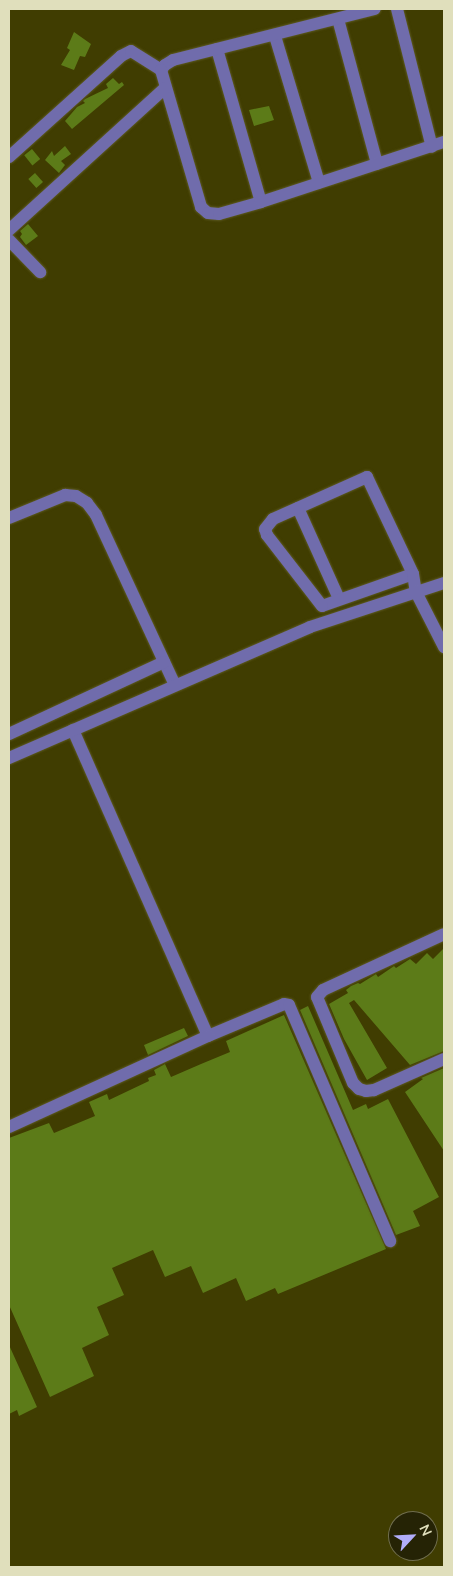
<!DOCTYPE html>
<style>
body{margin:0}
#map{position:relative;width:453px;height:1576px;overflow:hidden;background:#403d01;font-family:Mulish,sans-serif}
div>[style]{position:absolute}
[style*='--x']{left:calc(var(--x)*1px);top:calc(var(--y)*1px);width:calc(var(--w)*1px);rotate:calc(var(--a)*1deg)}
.building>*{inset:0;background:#5c7b18;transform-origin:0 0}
.roads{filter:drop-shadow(0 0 1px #5d5a23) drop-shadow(0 0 1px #5d5a23)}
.minor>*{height:12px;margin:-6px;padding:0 6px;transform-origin:6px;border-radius:6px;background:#706cac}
span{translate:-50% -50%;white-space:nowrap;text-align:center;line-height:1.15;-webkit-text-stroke:4.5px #252305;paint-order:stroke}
.frame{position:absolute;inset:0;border:10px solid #e0dfbc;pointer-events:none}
.north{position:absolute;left:388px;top:1511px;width:50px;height:50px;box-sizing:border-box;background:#252305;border:1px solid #706e4e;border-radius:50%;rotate:65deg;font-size:14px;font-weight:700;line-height:20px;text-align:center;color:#e0dfbc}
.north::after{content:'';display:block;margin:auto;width:18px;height:22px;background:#b1adfa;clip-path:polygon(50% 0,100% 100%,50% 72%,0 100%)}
</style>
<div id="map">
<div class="building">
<div style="clip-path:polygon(74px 32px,91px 44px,85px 57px,80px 56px,74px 70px,61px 65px,70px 50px,67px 48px)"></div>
<div style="clip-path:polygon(113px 78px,119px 84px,122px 82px,124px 85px,72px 129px,65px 121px,77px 107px,85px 103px,83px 101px,85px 99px,108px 88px,106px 84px)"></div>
<div style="clip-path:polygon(269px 106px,274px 120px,254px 126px,249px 110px)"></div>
<div style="clip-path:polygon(65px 146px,71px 154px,61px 161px,65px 165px,59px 173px,45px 160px,52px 151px,54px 156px)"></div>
<div style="left:32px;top:149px;width:13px;height:10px;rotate:51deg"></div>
<div style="left:35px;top:173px;width:12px;height:9px;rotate:48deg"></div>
<div style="clip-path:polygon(28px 224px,38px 236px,26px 245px,20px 237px,22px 234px,20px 231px)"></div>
<div style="clip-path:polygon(444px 948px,444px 1051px,410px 1065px,354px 1000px,349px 1003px,387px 1068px,367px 1080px,344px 1039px,329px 1004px,348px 993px,346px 990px,351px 986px,358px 983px,360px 984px,376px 974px,378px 977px,394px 966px,396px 968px,410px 959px,416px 964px,427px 953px,433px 959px)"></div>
<div style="clip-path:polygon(308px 1006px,353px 1110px,366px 1104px,368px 1109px,388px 1099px,439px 1197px,413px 1211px,420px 1226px,396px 1235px,300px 1010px)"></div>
<div style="clip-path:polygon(284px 1015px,386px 1249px,278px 1294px,275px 1288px,246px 1301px,236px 1278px,203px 1293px,191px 1266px,165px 1277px,153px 1250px,112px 1268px,124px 1295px,97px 1307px,109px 1335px,82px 1348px,94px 1376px,50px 1397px,9px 1305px,9px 1138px,49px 1123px,54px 1133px,95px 1116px,89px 1102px,107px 1094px,109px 1100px,149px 1081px,148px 1078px,156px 1075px,154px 1070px,165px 1064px,171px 1077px,201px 1064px,230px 1052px,226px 1041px)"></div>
<div style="clip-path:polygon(184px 1028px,188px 1036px,148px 1055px,144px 1045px)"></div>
<div style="clip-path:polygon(444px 1068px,444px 1151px,405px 1092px,423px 1079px,421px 1078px)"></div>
<div style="clip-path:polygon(9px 1345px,37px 1407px,19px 1416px,17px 1410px,9px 1414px)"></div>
</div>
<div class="roads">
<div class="minor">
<div style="--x:397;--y:9;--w:142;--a:75.8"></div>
<div style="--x:338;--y:19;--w:150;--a:74.9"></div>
<div style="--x:275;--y:36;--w:153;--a:73.3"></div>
<div style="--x:217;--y:49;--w:159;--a:74"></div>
<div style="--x:161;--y:70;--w:6;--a:-51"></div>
<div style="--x:165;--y:65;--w:9;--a:-32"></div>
<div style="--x:173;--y:60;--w:208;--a:-14.2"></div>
<div style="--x:9;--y:157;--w:151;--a:-42"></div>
<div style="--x:121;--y:56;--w:11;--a:-27"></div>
<div style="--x:131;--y:51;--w:36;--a:32"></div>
<div style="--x:161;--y:70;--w:143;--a:73.7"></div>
<div style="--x:201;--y:207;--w:9;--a:41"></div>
<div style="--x:208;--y:213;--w:11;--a:5"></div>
<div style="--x:219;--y:214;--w:44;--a:-15.9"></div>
<div style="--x:261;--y:202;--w:193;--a:-18.2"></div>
<div style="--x:9;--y:230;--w:211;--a:-42.3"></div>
<div style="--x:9;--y:240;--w:45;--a:45.9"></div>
<div style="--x:298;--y:508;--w:100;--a:65.7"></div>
<div style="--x:9;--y:518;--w:61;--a:-22.3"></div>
<div style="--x:65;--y:495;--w:11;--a:5"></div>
<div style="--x:76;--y:496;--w:13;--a:32"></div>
<div style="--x:87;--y:503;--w:15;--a:53"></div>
<div style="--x:96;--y:515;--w:187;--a:65.1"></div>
<div style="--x:413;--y:574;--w:96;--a:160.6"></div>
<div style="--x:322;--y:606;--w:90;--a:-127.8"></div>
<div style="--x:267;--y:535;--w:6;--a:-108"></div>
<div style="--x:265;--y:529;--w:13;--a:-51"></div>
<div style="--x:273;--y:519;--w:103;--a:-24.1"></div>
<div style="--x:367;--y:477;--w:107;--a:64.6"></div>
<div style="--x:413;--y:574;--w:18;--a:81"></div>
<div style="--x:416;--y:592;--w:62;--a:63"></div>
<div style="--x:73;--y:730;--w:334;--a:66.2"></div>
<div style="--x:208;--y:1036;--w:82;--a:-22.8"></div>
<div style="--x:284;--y:1004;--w:5;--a:11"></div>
<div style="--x:289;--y:1005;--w:257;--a:66.8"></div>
<div style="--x:9;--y:734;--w:171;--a:-24.9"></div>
<div style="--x:9;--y:758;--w:328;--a:-23.5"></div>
<div style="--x:310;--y:627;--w:141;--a:-18.2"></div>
<div style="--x:444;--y:1059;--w:77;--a:156.1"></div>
<div style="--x:374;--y:1090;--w:8;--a:173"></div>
<div style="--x:366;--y:1091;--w:7;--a:-164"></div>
<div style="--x:359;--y:1089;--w:8;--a:-135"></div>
<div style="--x:353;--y:1083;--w:93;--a:-112.7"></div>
<div style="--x:317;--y:997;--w:9;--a:-49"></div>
<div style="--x:323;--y:990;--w:133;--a:-24.8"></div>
<div style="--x:9;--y:1127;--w:219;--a:-24.6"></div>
</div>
</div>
<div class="frame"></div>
<div class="north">N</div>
</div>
